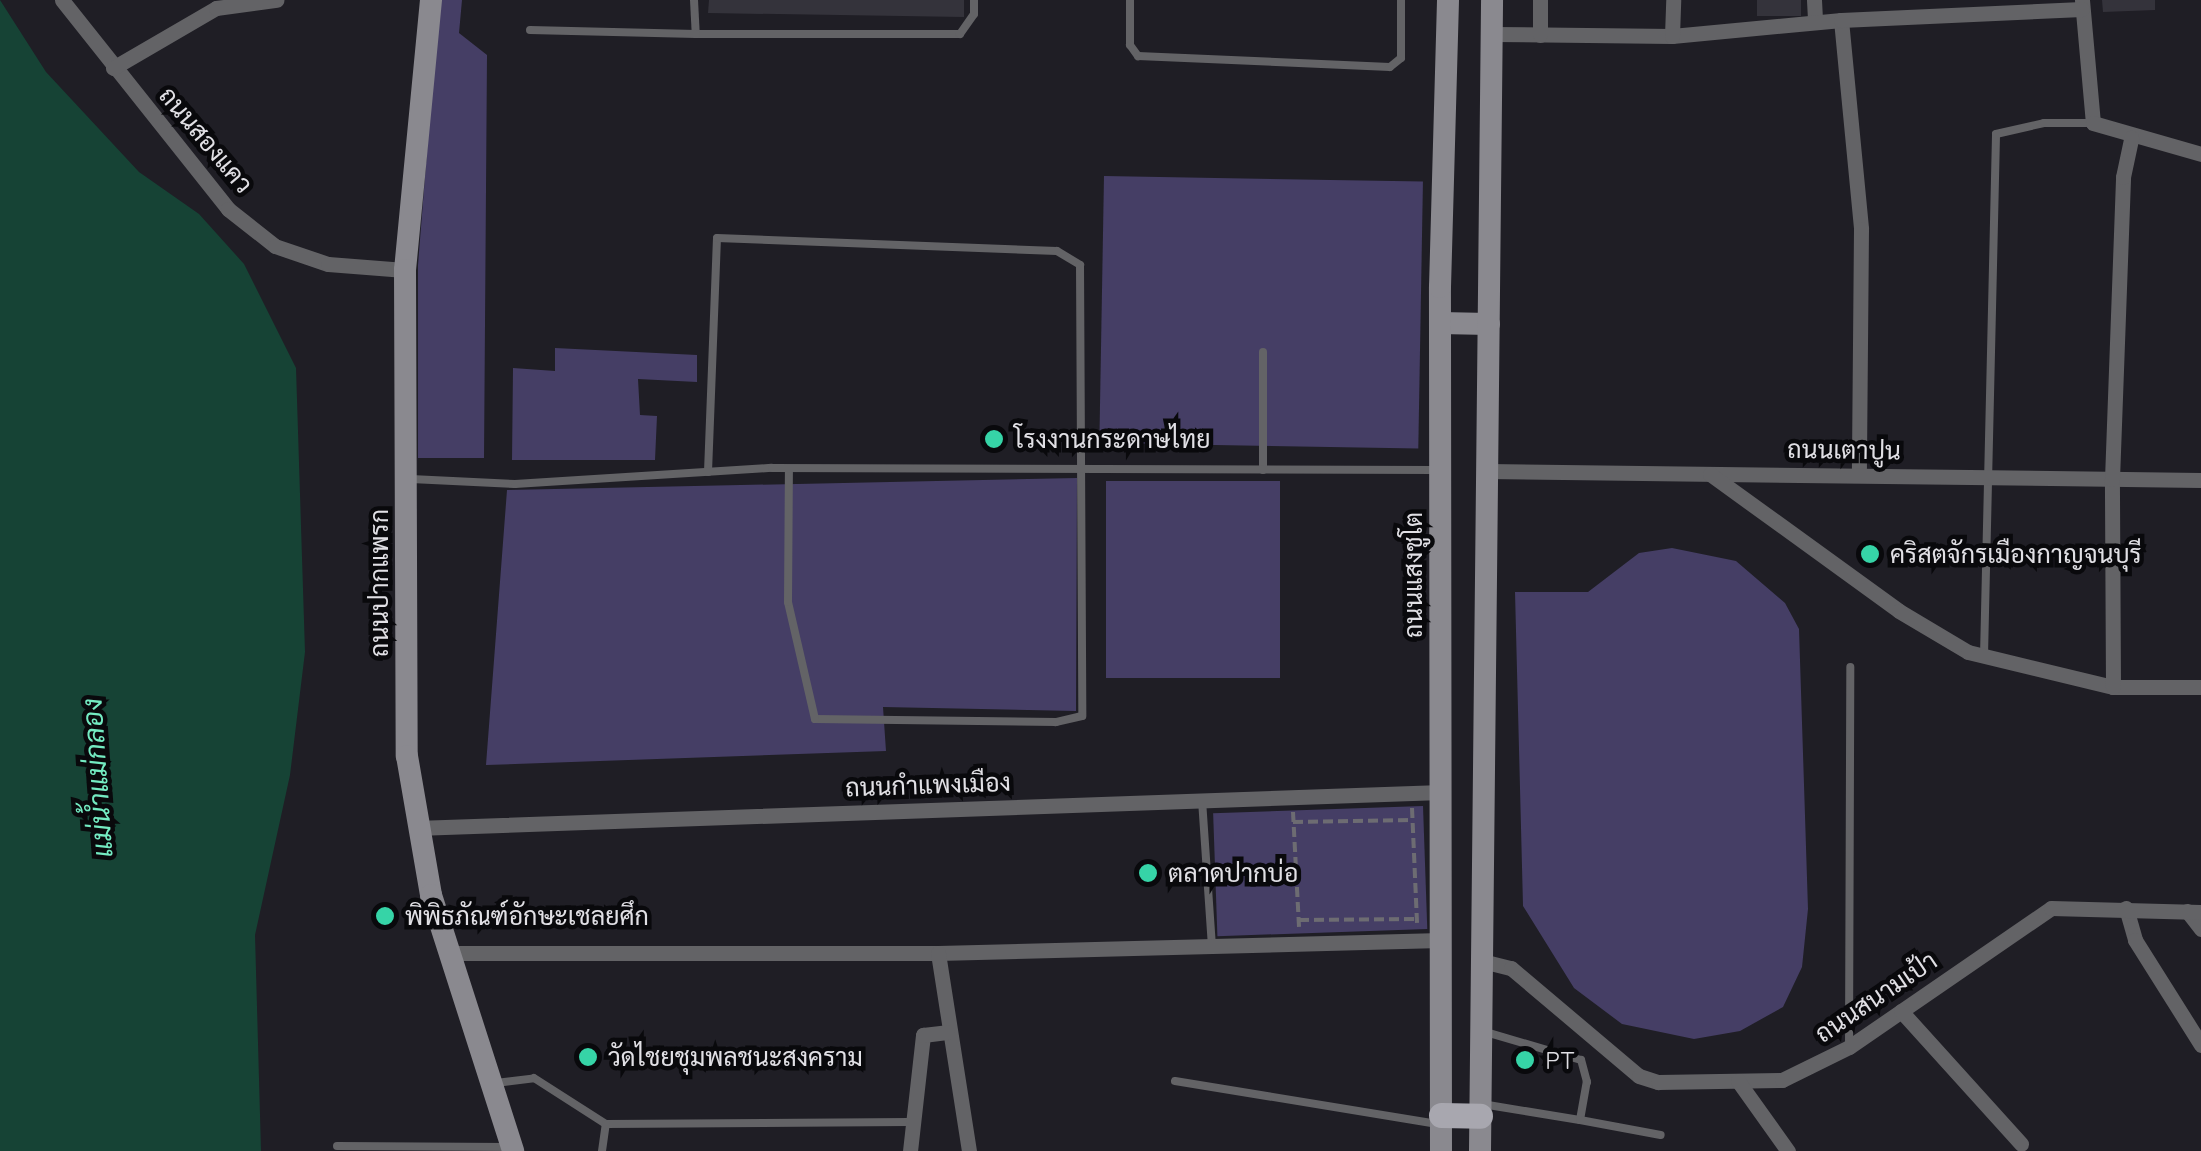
<!DOCTYPE html>
<meta charset="utf-8">
<style>
body{margin:0}
#map{position:relative;width:2201px;height:1151px;overflow:hidden;background:#1f1e25;font-family:Quicksand,Sarabun,sans-serif}
div>[style]{position:absolute}
[style*='--x']{left:calc(var(--x)*1px);top:calc(var(--y)*1px);width:calc(var(--w)*1px);rotate:calc(var(--a)*1deg)}
.green>*{inset:0;background:#453e65;transform-origin:0 0}
.water>*{inset:0;background:#164335}
.building>*{inset:0;background:#34333b;transform-origin:0 0}
.path>*{height:4px;margin-top:-2px;transform-origin:0;background:repeating-linear-gradient(90deg,#6d6c72 0 10px,transparent 0 15px)}
.lane>*{height:8px;margin:-4px;padding:0 4px;transform-origin:4px;border-radius:4px;background:#636366}
.street>*{height:15px;margin:-7.5px;padding:0 7.5px;transform-origin:7.5px;border-radius:7.5px;background:#636366}
.secondary>*{height:22px;margin:-11px;padding:0 11px;transform-origin:11px;border-radius:11px;background:#8a898f}
.primary>*{height:25px;margin:-12.5px;padding:0 12.5px;transform-origin:12.5px;border-radius:12.5px;background:#a8a7af}
.dots>*{width:28px;height:28px;translate:-50% -50%;box-sizing:border-box;border:5px solid #09090c;border-radius:50%}
span{translate:-50% -50%;white-space:nowrap;text-align:center;line-height:1.15;-webkit-text-stroke:9px #09090c;paint-order:stroke}
.street-label{font-size:25px;color:#e1e0e5}
.poi-label{font-size:25px;color:#e1e0e5}
.left{translate:0 -50%;text-align:left}
.water-label{font-size:28px;color:#74ebc2;font-style:italic}
</style>
<div id="map">
<div class="green">
<div style="clip-path:polygon(439px 0,462px 0,459px 33px,487px 55px,484px 458px,418px 458px,418px 265px)"></div>
<div style="left:1104px;top:176px;width:319px;height:267px;rotate:1deg"></div>
<div style="clip-path:polygon(555px 348px,697px 355px,697px 382px,638px 379px,640px 415px,657px 416px,655px 460px,512px 460px,513px 368px,555px 371px)"></div>
<div style="clip-path:polygon(1077px 478px,1076px 711px,883px 707px,886px 751px,486px 765px,507px 490px)"></div>
<div style="left:1106px;top:481px;width:174px;height:197px"></div>
<div style="clip-path:polygon(1672px 548px,1736px 561px,1785px 603px,1799px 629px,1808px 909px,1802px 967px,1783px 1007px,1740px 1031px,1694px 1039px,1622px 1024px,1574px 988px,1523px 906px,1515px 592px,1588px 592px,1639px 553px)"></div>
<div style="left:1423px;top:806px;width:123px;height:210px;rotate:88deg"></div>
</div>
<div class="water">
<div style="clip-path:polygon(0 0,46px 72px,139px 172px,199px 214px,244px 264px,296px 368px,305px 652px,290px 775px,255px 935px,261px 1151px,0 1151px)"></div>
</div>
<div class="building">
<div style="clip-path:polygon(709px 0,964px 0,964px 17px,708px 13px)"></div>
<div style="left:1757px;top:0;width:44px;height:16px"></div>
<div style="clip-path:polygon(2102px 0,2155px 0,2155px 10px,2103px 12px)"></div>
</div>
<div class="path">
<div style="--x:1412;--y:808;--w:115;--a:87.5"></div>
<div style="--x:1293;--y:812;--w:115;--a:87"></div>
<div style="--x:1293;--y:822;--w:120;--a:-1"></div>
<div style="--x:1299;--y:920;--w:118;--a:-0.5"></div>
</div>
<div class="lane">
<div style="--x:694;--y:0;--w:34;--a:87"></div>
<div style="--x:696;--y:34;--w:264;--a:0"></div>
<div style="--x:960;--y:34;--w:24;--a:-55"></div>
<div style="--x:974;--y:14;--w:14;--a:-90"></div>
<div style="--x:1130;--y:0;--w:45;--a:90"></div>
<div style="--x:1130;--y:45;--w:14;--a:54"></div>
<div style="--x:1138;--y:56;--w:252;--a:2.5"></div>
<div style="--x:1390;--y:67;--w:14;--a:-39"></div>
<div style="--x:1401;--y:58;--w:58;--a:-90"></div>
<div style="--x:530;--y:30;--w:166;--a:1.4"></div>
<div style="--x:1263;--y:352;--w:118;--a:90"></div>
<div style="--x:708;--y:472;--w:234;--a:-87.8"></div>
<div style="--x:717;--y:238;--w:340;--a:2.2"></div>
<div style="--x:1057;--y:251;--w:27;--a:31"></div>
<div style="--x:1080;--y:265;--w:451;--a:89.7"></div>
<div style="--x:1082;--y:716;--w:27;--a:167"></div>
<div style="--x:1056;--y:722;--w:241;--a:-179.3"></div>
<div style="--x:815;--y:719;--w:120;--a:-103"></div>
<div style="--x:788;--y:602;--w:132;--a:-89.6"></div>
<div style="--x:411;--y:479;--w:104;--a:2.8"></div>
<div style="--x:515;--y:484;--w:257;--a:-3.6"></div>
<div style="--x:772;--y:468;--w:664;--a:0.17"></div>
<div style="--x:1984;--y:656;--w:522;--a:-88.68"></div>
<div style="--x:1996;--y:134;--w:49;--a:-12.9"></div>
<div style="--x:2044;--y:123;--w:49;--a:0"></div>
<div style="--x:1202;--y:800;--w:146;--a:86.1"></div>
<div style="--x:1849;--y:1047;--w:380;--a:-89.8"></div>
<div style="--x:1175;--y:1081;--w:266;--a:9.3"></div>
<div style="--x:496;--y:1083;--w:38;--a:-7"></div>
<div style="--x:534;--y:1078;--w:85;--a:32.6"></div>
<div style="--x:606;--y:1124;--w:303;--a:-0.4"></div>
<div style="--x:1482;--y:1104;--w:99;--a:9.3"></div>
<div style="--x:1580;--y:1120;--w:39;--a:-80"></div>
<div style="--x:1587;--y:1082;--w:23;--a:-105"></div>
<div style="--x:1581;--y:1060;--w:99;--a:-163.6"></div>
<div style="--x:1580;--y:1120;--w:82;--a:10.5"></div>
<div style="--x:337;--y:1146;--w:171;--a:0.3"></div>
<div style="--x:602;--y:1151;--w:27;--a:-82"></div>
</div>
<div class="street">
<div style="--x:62;--y:0;--w:267;--a:51.5"></div>
<div style="--x:228;--y:209;--w:60;--a:38.2"></div>
<div style="--x:275;--y:246;--w:56;--a:18.8"></div>
<div style="--x:328;--y:264;--w:77;--a:4.5"></div>
<div style="--x:1814;--y:0;--w:22;--a:87"></div>
<div style="--x:2082;--y:0;--w:123;--a:84.9"></div>
<div style="--x:2093;--y:123;--w:112;--a:16"></div>
<div style="--x:1841;--y:20;--w:210;--a:84.5"></div>
<div style="--x:1861;--y:229;--w:246;--a:90.5"></div>
<div style="--x:1492;--y:34;--w:180;--a:0.6"></div>
<div style="--x:1672;--y:36;--w:170;--a:-5.4"></div>
<div style="--x:1841;--y:20;--w:241;--a:-2.6"></div>
<div style="--x:1540;--y:35;--w:35;--a:-90"></div>
<div style="--x:1672;--y:36;--w:36;--a:-88"></div>
<div style="--x:113;--y:68;--w:119;--a:-30.2"></div>
<div style="--x:216;--y:8;--w:61;--a:-7.6"></div>
<div style="--x:1487;--y:471;--w:714;--a:0.72"></div>
<div style="--x:1710;--y:474;--w:233;--a:35.9"></div>
<div style="--x:1899;--y:611;--w:80;--a:30.7"></div>
<div style="--x:1968;--y:652;--w:149;--a:13.6"></div>
<div style="--x:2113;--y:687;--w:88;--a:0"></div>
<div style="--x:2113;--y:687;--w:208;--a:-90.3"></div>
<div style="--x:2112;--y:479;--w:302;--a:-87.9"></div>
<div style="--x:2123;--y:177;--w:40;--a:-78"></div>
<div style="--x:416;--y:828;--w:1026;--a:-2.01"></div>
<div style="--x:2126;--y:908;--w:33;--a:74"></div>
<div style="--x:2135;--y:940;--w:124;--a:57.8"></div>
<div style="--x:2187;--y:911;--w:23;--a:52"></div>
<div style="--x:454;--y:953;--w:484;--a:0"></div>
<div style="--x:938;--y:953;--w:503;--a:-1.48"></div>
<div style="--x:938;--y:953;--w:200;--a:81.1"></div>
<div style="--x:1482;--y:961;--w:30;--a:14"></div>
<div style="--x:1511;--y:968;--w:167;--a:40.2"></div>
<div style="--x:1639;--y:1076;--w:20;--a:18"></div>
<div style="--x:1658;--y:1082;--w:124;--a:-0.9"></div>
<div style="--x:1782;--y:1080;--w:75;--a:-26.2"></div>
<div style="--x:1849;--y:1047;--w:245;--a:-34.5"></div>
<div style="--x:2051;--y:908;--w:150;--a:1.5"></div>
<div style="--x:1901;--y:1011;--w:179;--a:47.9"></div>
<div style="--x:1738;--y:1081;--w:86;--a:54.5"></div>
<div style="--x:910;--y:1151;--w:117;--a:-83.6"></div>
<div style="--x:923;--y:1035;--w:24;--a:-7"></div>
</div>
<div class="secondary">
<div style="--x:431;--y:0;--w:271;--a:95.5"></div>
<div style="--x:405;--y:270;--w:486;--a:89.8"></div>
<div style="--x:407;--y:756;--w:141;--a:80.2"></div>
<div style="--x:431;--y:895;--w:269;--a:72.2"></div>
<div style="--x:1440;--y:323;--w:49;--a:1.2"></div>
<div style="--x:1441;--y:1151;--w:864;--a:-90.07"></div>
<div style="--x:1440;--y:287;--w:287;--a:-88.4"></div>
<div style="--x:1480;--y:1151;--w:1151;--a:-89.4"></div>
</div>
<div class="primary">
<div style="--x:1441;--y:1115;--w:39;--a:1"></div>
</div>
<div class="dots">
<div style="left:994px;top:439px;background:#36d4a7"></div>
<div style="left:1870px;top:554px;background:#36d4a7"></div>
<div style="left:1148px;top:873px;background:#36d4a7"></div>
<div style="left:385px;top:916px;background:#36d4a7"></div>
<div style="left:588px;top:1057px;background:#36d4a7"></div>
<div style="left:1525px;top:1060px;background:#36d4a7"></div>
</div>
<div class="street-label">
<span style="left:206px;top:140px;rotate:50deg">ถนนสองแคว</span>
<span style="left:1844px;top:450px;rotate:1deg">ถนนเตาปูน</span>
<span style="left:1413px;top:575px;rotate:-90deg">ถนนแสงชูโต</span>
<span style="left:379px;top:583px;rotate:-90deg">ถนนปากแพรก</span>
<span style="left:928px;top:785px;rotate:-2deg">ถนนกำแพงเมือง</span>
<span style="left:1876px;top:997px;rotate:-34deg">ถนนสนามเป้า</span>
</div>
<div class="poi-label">
<span class="left" style="left:1014px;top:439px">โรงงานกระดาษไทย</span>
<span class="left" style="left:1890px;top:554px">คริสตจักรเมืองกาญจนบุรี</span>
<span class="left" style="left:1168px;top:873px">ตลาดปากบ่อ</span>
<span class="left" style="left:405px;top:916px">พิพิธภัณฑ์อักษะเชลยศึก</span>
<span class="left" style="left:608px;top:1057px">วัดไชยชุมพลชนะสงคราม</span>
<span class="left" style="left:1545px;top:1060px">PT</span>
</div>
<div class="water-label">
<span style="left:97px;top:778px;rotate:-94deg">แม่น้ำแม่กลอง</span>
</div>
</div>
